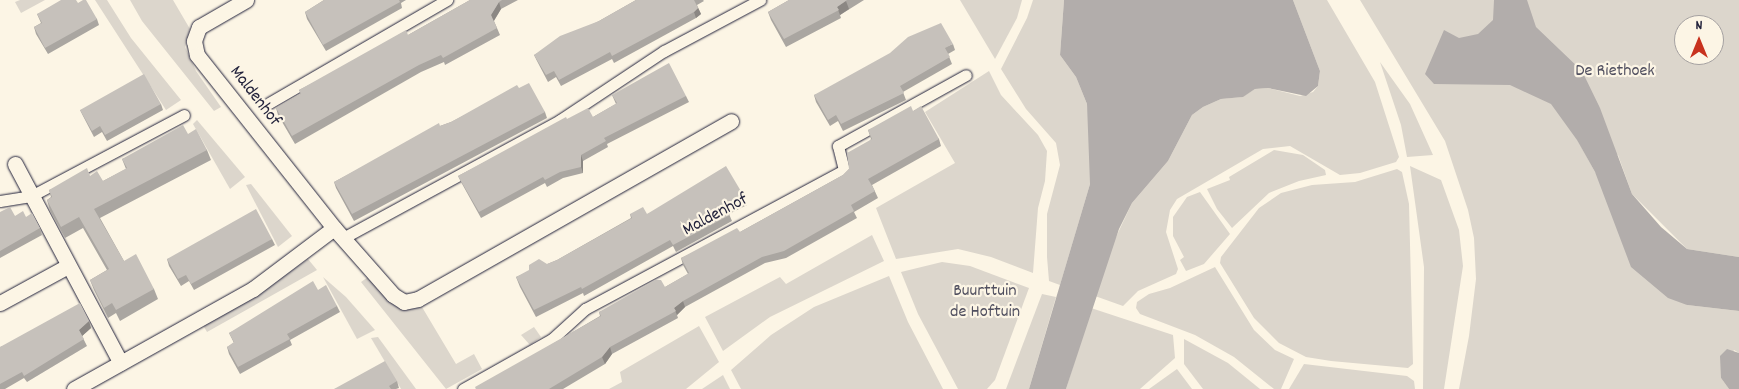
<!DOCTYPE html>
<style>
body{margin:0}
#map{position:relative;width:1739px;height:389px;overflow:hidden;background:#fcf5e5;font-family:Dekko,sans-serif}
div>[style]{position:absolute}
[style*='--x']{left:calc(var(--x)*1px);top:calc(var(--y)*1px);width:calc(var(--w)*1px);rotate:calc(var(--a)*1deg)}
.green>*{inset:0;background:#dcd6cc}
.water>*{inset:0;background:#b2adab}
.roads{filter:drop-shadow(0 0 1px #22223b) drop-shadow(0 0 1px #22223b)}
.pedestrian>*{height:11px;margin:-5.5px;padding:0 5.5px;transform-origin:5.5px;border-radius:5.5px;background:#fcf5e5}
.minor>*{height:15px;margin:-7.5px;padding:0 7.5px;transform-origin:7.5px;border-radius:7.5px;background:#fcf5e5}
.wall>*{inset:0;background:#aaa6a1}
.shaded-wall>*{inset:0;background:#8b8783}
.building>*{inset:0;background:#c6c1bb}
span{translate:-50% -50%;white-space:nowrap;text-align:center;line-height:1.15;-webkit-text-stroke:4.5px #fcf5e5;paint-order:stroke}
.park-label{font-size:18px;color:#504f5f}
.street-label{font-size:18px;color:#22223b}
.north{position:absolute;left:1674px;top:15px;width:50px;height:50px;box-sizing:border-box;background:#fcf5e5;border:1px solid #a5a1a1;border-radius:50%;rotate:0deg;font-size:14px;font-weight:700;line-height:20px;text-align:center;color:#22223b}
.north::after{content:'';display:block;margin:auto;width:18px;height:22px;background:#c8321e;clip-path:polygon(50% 0,100% 100%,50% 72%,0 100%)}
</style>
<div id="map">
<div class="green">
<div style="clip-path:polygon(20px 0,45px 0,21px 13px,15px 2px)"></div>
<div style="clip-path:polygon(95px 0,107px 0,131px 38px,181px 100px,166px 110px)"></div>
<div style="clip-path:polygon(130px 0,173px 0,190px 29px,185px 47px,196px 71px,221px 107px,214px 111px,142px 21px)"></div>
<div style="clip-path:polygon(960px 0,1022px 0,1017px 18px,995px 59px)"></div>
<div style="clip-path:polygon(1033px 0,1064px 0,1060px 55px,1076px 77px,1087px 104px,1090px 121px,1090px 184px,1060px 285px,1049px 281px,1047px 257px,1047px 214px,1060px 165px,1056px 143px,1026px 109px,1001px 69px,1027px 18px)"></div>
<div style="clip-path:polygon(1293px 0,1327px 0,1375px 82px,1399px 157px,1396px 162px,1360px 173px,1340px 175px,1290px 146px,1263px 149px,1177px 199px,1170px 210px,1166px 232px,1178px 269px,1176px 274px,1138px 291px,1123px 306px,1095px 296px,1108px 254px,1132px 203px,1168px 161px,1192px 115px,1203px 107px,1221px 99px,1242px 97px,1255px 89px,1268px 88px,1300px 96px,1313px 92px,1318px 86px,1320px 71px)"></div>
<div style="clip-path:polygon(evenodd,1360px 0,1739px 0,1739px 257px,1687px 249px,1632px 194px,1618px 155px,1578px 141px,1595px 172px,1687px 305px,1739px 311px,1739px 353px,1734px 350px,1721px 378px,1729px 389px,1459px 389px,1469px 336px,1476px 279px,1474px 238px,1468px 210px,1445px 141px,1360px 0,1684px 25px,1714px 25px,1714px 55px,1684px 55px,1684px 25px)"></div>
<div style="clip-path:polygon(1380px 62px,1410px 104px,1433px 155px,1407px 157px,1401px 125px)"></div>
<div style="clip-path:polygon(989px 71px,1001px 95px,1038px 135px,1047px 151px,1045px 181px,1038px 208px,1033px 273px,991px 257px,958px 249px,896px 259px,876px 208px,955px 163px,925px 112px)"></div>
<div style="clip-path:polygon(197px 120px,245px 177px,230px 189px,193px 124px)"></div>
<div style="clip-path:polygon(1274px 150px,1303px 155px,1325px 170px,1326px 175px,1299px 181px,1269px 193px,1232px 228px,1217px 209px,1207px 189px,1230px 180px,1229px 177px)"></div>
<div style="clip-path:polygon(1410px 166px,1441px 180px,1459px 230px,1463px 266px,1444px 389px,1423px 389px,1424px 267px)"></div>
<div style="clip-path:polygon(1397px 169px,1402px 172px,1409px 204px,1413px 364px,1408px 368px,1331px 361px,1306px 357px,1279px 343px,1254px 318px,1220px 263px,1221px 257px,1259px 208px,1281px 193px,1312px 185px,1355px 182px)"></div>
<div style="clip-path:polygon(251px 184px,292px 236px,278px 247px,246px 185px)"></div>
<div style="clip-path:polygon(1200px 192px,1230px 234px,1204px 264px,1186px 271px,1180px 260px,1184px 257px,1173px 236px,1173px 217px,1187px 197px)"></div>
<div style="clip-path:polygon(872px 235px,884px 261px,770px 317px,723px 351px,705px 317px,780px 277px,786px 284px)"></div>
<div style="clip-path:polygon(308px 259px,317px 270px,207px 332px,203px 325px,262px 292px)"></div>
<div style="clip-path:polygon(942px 262px,970px 266px,1029px 288px,995px 380px,987px 389px,958px 389px,918px 314px,901px 272px)"></div>
<div style="clip-path:polygon(1215px 267px,1254px 330px,1275px 350px,1294px 359px,1281px 389px,1274px 389px,1234px 357px,1195px 335px,1140px 314px,1136px 308px,1137px 302px,1149px 294px,1170px 288px)"></div>
<div style="clip-path:polygon(371px 275px,419px 302px,456px 364px,474px 354px,482px 369px,446px 389px,361px 282px)"></div>
<div style="clip-path:polygon(889px 276px,908px 322px,943px 389px,741px 389px,731px 370px,771px 335px,814px 307px)"></div>
<div style="clip-path:polygon(323px 277px,346px 297px,375px 330px,357px 339px)"></div>
<div style="clip-path:polygon(1042px 294px,1056px 297px,1029px 389px,1006px 389px)"></div>
<div style="clip-path:polygon(1091px 308px,1173px 335px,1175px 358px,1140px 389px,1066px 389px)"></div>
<div style="clip-path:polygon(699px 326px,719px 362px,686px 389px,609px 389px,622px 382px,620px 372px)"></div>
<div style="clip-path:polygon(534px 327px,541px 337px,530px 345px,521px 335px)"></div>
<div style="clip-path:polygon(378px 337px,416px 389px,401px 389px,371px 338px)"></div>
<div style="clip-path:polygon(1184px 339px,1228px 363px,1260px 389px,1203px 389px,1184px 364px)"></div>
<div style="clip-path:polygon(1304px 364px,1407px 376px,1414px 381px,1415px 389px,1289px 389px)"></div>
<div style="clip-path:polygon(1177px 369px,1192px 389px,1149px 389px)"></div>
<div style="clip-path:polygon(723px 375px,730px 389px,702px 389px)"></div>
</div>
<div class="water">
<div style="clip-path:polygon(1064px 0,1293px 0,1320px 71px,1318px 86px,1306px 96px,1268px 88px,1255px 89px,1243px 97px,1221px 99px,1203px 107px,1192px 115px,1168px 161px,1132px 203px,1119px 229px,1066px 389px,1029px 389px,1090px 184px,1087px 104px,1076px 77px,1060px 55px)"></div>
<div style="clip-path:polygon(1494px 0,1527px 0,1536px 27px,1582px 71px,1600px 108px,1632px 194px,1661px 227px,1687px 249px,1739px 257px,1739px 311px,1687px 305px,1668px 298px,1631px 267px,1595px 172px,1577px 140px,1551px 104px,1510px 85px,1434px 84px,1425px 74px,1444px 30px,1459px 38px,1478px 34px,1493px 20px)"></div>
<div style="clip-path:polygon(1727px 349px,1739px 353px,1739px 389px,1729px 389px,1721px 378px,1720px 356px)"></div>
</div>
<div class="roads">
<div class="pedestrian">
<div style="--x:269;--y:103;--w:206;--a:-30.1"></div>
<div style="--x:0;--y:201;--w:31;--a:-9"></div>
<div style="--x:31;--y:196;--w:173;--a:-27.9"></div>
<div style="--x:343;--y:238;--w:247;--a:-28.5"></div>
<div style="--x:560;--y:120;--w:125;--a:-33.6"></div>
<div style="--x:664;--y:51;--w:109;--a:-28"></div>
<div style="--x:463;--y:389;--w:102;--a:-29.3"></div>
<div style="--x:552;--y:339;--w:45;--a:-42.3"></div>
<div style="--x:585;--y:309;--w:294;--a:-28.2"></div>
<div style="--x:844;--y:170;--w:25;--a:-104"></div>
<div style="--x:838;--y:146;--w:146;--a:-29"></div>
</div>
<div class="minor">
<div style="--x:246;--y:0;--w:54;--a:150.1"></div>
<div style="--x:199;--y:27;--w:15;--a:110"></div>
<div style="--x:194;--y:41;--w:14;--a:78"></div>
<div style="--x:197;--y:55;--w:221;--a:51.6"></div>
<div style="--x:334;--y:228;--w:89;--a:48.6"></div>
<div style="--x:393;--y:295;--w:13;--a:32"></div>
<div style="--x:404;--y:302;--w:14;--a:-12"></div>
<div style="--x:418;--y:299;--w:360;--a:-29.6"></div>
<div style="--x:15;--y:164;--w:225;--a:62"></div>
<div style="--x:0;--y:303;--w:77;--a:-28.6"></div>
<div style="--x:74;--y:389;--w:205;--a:-29.2"></div>
<div style="--x:253;--y:289;--w:101;--a:-37"></div>
</div>
</div>
<div class="wall">
<div style="clip-path:polygon(324px 0,406px 0,401px 3px,402px 8px,326px 51px,307px 19px,305px 12px)"></div>
<div style="clip-path:polygon(470px 0,518px 0,501px 9px,494px 21px,500px 35px,445px 65px,444px 62px,421px 72px,295px 144px,278px 115px,276px 108px,301px 94px,299px 90px,408px 35px)"></div>
<div style="clip-path:polygon(636px 0,703px 0,704px 1px,697px 5px,701px 14px,696px 18px,614px 63px,612px 59px,561px 86px,556px 77px,548px 82px,537px 61px,534px 55px,599px 21px)"></div>
<div style="clip-path:polygon(789px 0,864px 0,840px 15px,841px 18px,786px 47px,771px 20px,768px 12px)"></div>
<div style="clip-path:polygon(78px 3px,97px 19px,99px 25px,48px 54px,36px 34px,34px 27px,41px 23px,37px 14px)"></div>
<div style="clip-path:polygon(953px 44px,955px 50px,948px 54px,952px 64px,903px 92px,906px 100px,843px 131px,838px 121px,830px 126px,816px 102px,814px 95px)"></div>
<div style="clip-path:polygon(519px 88px,545px 112px,547px 118px,354px 221px,336px 188px,334px 182px,440px 126px,451px 122px)"></div>
<div style="clip-path:polygon(612px 95px,686px 96px,689px 102px,607px 144px,608px 147px,583px 161px,583px 173px,563px 178px,547px 187px,545px 183px,481px 218px,461px 182px,458px 176px,567px 119px,593px 117px,616px 104px)"></div>
<div style="clip-path:polygon(161px 104px,163px 110px,107px 141px,102px 132px,94px 137px,83px 116px,80px 110px)"></div>
<div style="clip-path:polygon(913px 111px,939px 139px,941px 146px,872px 185px,878px 198px,854px 212px,857px 218px,786px 258px,765px 263px,685px 307px,677px 315px,678px 318px,612px 354px,605px 364px,563px 389px,476px 389px,600px 316px,599px 312px,665px 287px,688px 274px,683px 265px,681px 258px,740px 232px,843px 175px,849px 169px,871px 139px,868px 130px)"></div>
<div style="clip-path:polygon(188px 134px,207px 150px,211px 160px,100px 218px,124px 261px,154px 289px,158px 299px,120px 321px,116px 313px,108px 318px,94px 290px,90px 280px,107px 270px,83px 228px,65px 238px,50px 211px,47px 200px,51px 197px,49px 190px,90px 176px,103px 181px,126px 169px,122px 159px)"></div>
<div style="clip-path:polygon(745px 198px,747px 205px,729px 214px,732px 221px,676px 252px,673px 246px,584px 296px,583px 293px,536px 317px,520px 287px,516px 277px,557px 260px,631px 218px,630px 214px,647px 214px)"></div>
<div style="clip-path:polygon(0 212px,15px 216px,26px 217px,40px 228px,42px 235px,0 258px)"></div>
<div style="clip-path:polygon(272px 239px,275px 245px,194px 290px,189px 281px,181px 286px,169px 266px,167px 259px)"></div>
<div style="clip-path:polygon(318px 290px,337px 306px,340px 312px,290px 340px,292px 345px,240px 374px,229px 354px,227px 347px,234px 343px,229px 333px)"></div>
<div style="clip-path:polygon(89px 321px,91px 328px,82px 336px,87px 346px,27px 382px,24px 378px,5px 389px,0 389px,0 347px)"></div>
<div style="clip-path:polygon(397px 381px,399px 388px,396px 389px,334px 389px)"></div>
</div>
<div class="shaded-wall">
<div style="clip-path:polygon(846px 1px,849px 9px,840px 15px,837px 7px)"></div>
<div style="clip-path:polygon(499px 2px,501px 9px,493px 22px,491px 15px)"></div>
<div style="clip-path:polygon(698px 8px,701px 14px,696px 18px,694px 12px)"></div>
<div style="clip-path:polygon(581px 155px,583px 161px,583px 173px,581px 167px)"></div>
<div style="clip-path:polygon(683px 301px,685px 307px,677px 315px,674px 308px)"></div>
<div style="clip-path:polygon(89px 321px,91px 328px,81px 337px,79px 330px)"></div>
<div style="clip-path:polygon(610px 347px,612px 354px,605px 364px,602px 357px)"></div>
</div>
<div class="building">
<div style="clip-path:polygon(61px 0,76px 0,78px 3px,83px 0,86px 0,97px 19px,45px 48px,34px 27px,42px 23px,37px 14px)"></div>
<div style="clip-path:polygon(324px 0,399px 0,400px 2px,323px 45px,305px 12px)"></div>
<div style="clip-path:polygon(470px 0,502px 0,499px 2px,491px 15px,497px 28px,443px 58px,441px 55px,419px 65px,292px 136px,276px 108px,301px 94px,299px 90px,406px 30px,408px 35px)"></div>
<div style="clip-path:polygon(636px 0,694px 0,698px 8px,694px 12px,612px 56px,610px 52px,559px 80px,554px 71px,546px 75px,534px 55px,560px 36px,599px 21px)"></div>
<div style="clip-path:polygon(789px 0,847px 0,837px 7px,839px 10px,784px 39px,768px 12px)"></div>
<div style="clip-path:polygon(941px 23px,953px 44px,945px 48px,950px 57px,900px 86px,904px 93px,841px 124px,836px 115px,828px 120px,814px 95px,890px 53px,908px 37px)"></div>
<div style="clip-path:polygon(669px 63px,686px 96px,604px 138px,606px 141px,581px 155px,581px 167px,560px 172px,545px 180px,543px 177px,479px 212px,458px 176px,566px 117px,567px 119px,588px 108px,593px 117px,617px 103px,612px 95px)"></div>
<div style="clip-path:polygon(144px 74px,161px 104px,105px 135px,100px 126px,92px 131px,80px 110px)"></div>
<div style="clip-path:polygon(529px 83px,545px 112px,352px 214px,334px 182px,439px 123px,440px 126px,451px 122px,517px 85px,519px 88px)"></div>
<div style="clip-path:polygon(911px 106px,913px 111px,921px 106px,939px 139px,868px 179px,875px 191px,851px 205px,854px 211px,784px 251px,762px 257px,683px 301px,674px 308px,676px 311px,610px 347px,602px 357px,549px 389px,476px 389px,475px 387px,601px 316px,599px 312px,655px 280px,661px 280px,665px 287px,689px 273px,681px 258px,737px 228px,740px 232px,843px 175px,849px 169px,847px 153px,872px 139px,868px 130px)"></div>
<div style="clip-path:polygon(183px 125px,188px 134px,196px 129px,207px 150px,94px 209px,124px 261px,136px 254px,154px 289px,116px 310px,112px 303px,104px 308px,90px 280px,109px 269px,79px 217px,61px 227px,47px 200px,52px 197px,49px 190px,87px 168px,90px 176px,97px 171px,103px 181px,127px 168px,122px 159px)"></div>
<div style="clip-path:polygon(726px 166px,745px 198px,726px 208px,730px 215px,673px 245px,670px 240px,582px 289px,581px 287px,534px 310px,516px 277px,529px 270px,529px 265px,539px 259px,547px 264px,557px 260px,632px 218px,630px 214px,643px 207px,647px 214px)"></div>
<div style="clip-path:polygon(10px 207px,15px 216px,23px 211px,26px 217px,32px 213px,40px 228px,0 251px,0 212px)"></div>
<div style="clip-path:polygon(256px 209px,272px 239px,191px 284px,186px 275px,178px 279px,167px 259px)"></div>
<div style="clip-path:polygon(313px 281px,318px 290px,326px 285px,337px 306px,287px 334px,290px 339px,238px 367px,227px 347px,234px 342px,229px 333px)"></div>
<div style="clip-path:polygon(80px 303px,89px 321px,79px 330px,84px 339px,24px 376px,22px 372px,0 384px,0 347px)"></div>
<div style="clip-path:polygon(385px 361px,397px 381px,389px 386px,391px 389px,334px 389px)"></div>
</div>
<div class="park-label">
<span style="left:1615px;top:72px">De Riethoek</span>
<span style="left:985px;top:303px">Buurttuin<br>de Hoftuin</span>
</div>
<div class="street-label">
<span style="left:254px;top:97px;rotate:52deg">Maldenhof</span>
<span style="left:716px;top:216px;rotate:-28deg">Maldenhof</span>
</div>
<div class="north">N</div>
</div>
